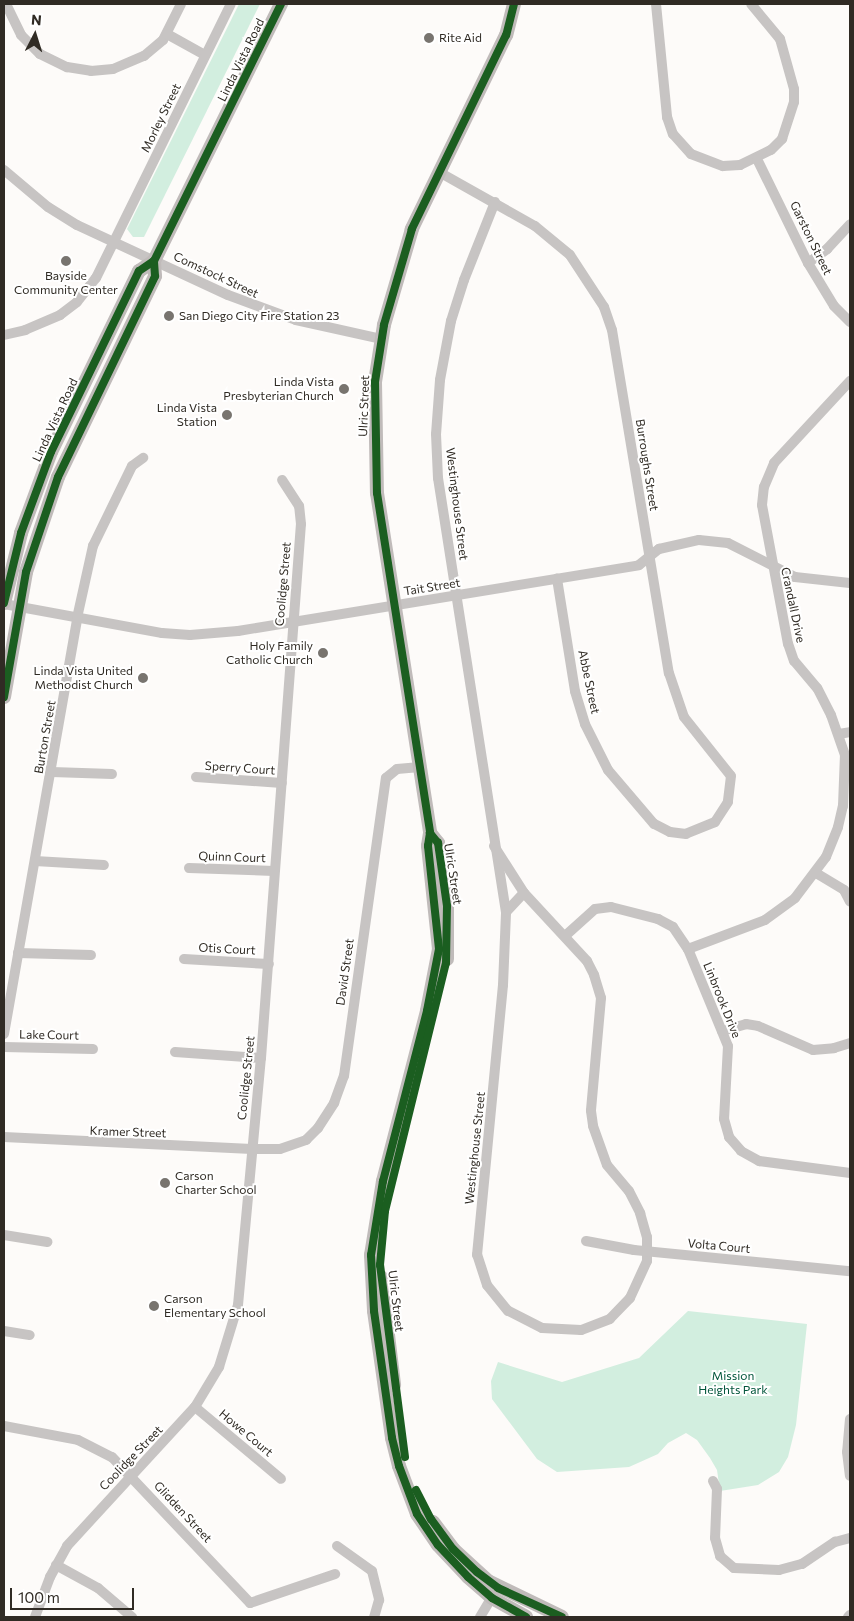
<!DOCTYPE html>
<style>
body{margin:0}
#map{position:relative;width:854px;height:1621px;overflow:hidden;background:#fdfbf9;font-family:Commissioner,sans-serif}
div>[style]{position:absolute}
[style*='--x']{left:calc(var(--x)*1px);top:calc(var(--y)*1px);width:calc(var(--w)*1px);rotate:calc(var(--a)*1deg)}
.green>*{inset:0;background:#d2eedf}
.minor>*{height:10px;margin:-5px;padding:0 5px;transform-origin:5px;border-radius:5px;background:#c7c4c3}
.major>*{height:14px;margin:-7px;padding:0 7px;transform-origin:7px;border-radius:7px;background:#c0bbba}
.cycleway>*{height:8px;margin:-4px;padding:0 4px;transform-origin:4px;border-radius:4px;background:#1b5e20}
.dots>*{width:14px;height:14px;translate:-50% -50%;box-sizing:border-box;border:2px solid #fff;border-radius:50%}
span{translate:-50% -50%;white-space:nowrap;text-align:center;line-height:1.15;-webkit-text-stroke:4px #fff;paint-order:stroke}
.poi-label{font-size:12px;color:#302b24}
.left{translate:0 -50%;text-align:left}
.right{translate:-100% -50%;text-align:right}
.street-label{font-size:12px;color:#302b24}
.park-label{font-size:12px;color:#02553b}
.frame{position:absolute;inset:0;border:5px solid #302b24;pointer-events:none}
.north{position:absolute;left:10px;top:10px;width:50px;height:50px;-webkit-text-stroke:4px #fff;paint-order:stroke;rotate:5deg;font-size:14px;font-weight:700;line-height:20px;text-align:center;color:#302b24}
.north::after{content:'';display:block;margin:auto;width:18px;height:22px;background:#302b24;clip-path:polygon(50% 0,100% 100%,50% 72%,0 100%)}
.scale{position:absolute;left:10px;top:1588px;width:124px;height:22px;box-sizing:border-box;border:2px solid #302b24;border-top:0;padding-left:6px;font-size:15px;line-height:18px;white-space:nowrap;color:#302b24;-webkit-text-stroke:4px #fff;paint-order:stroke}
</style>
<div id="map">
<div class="green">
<div style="clip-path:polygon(239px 4px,260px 4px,144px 237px,133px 237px,127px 229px)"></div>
<div style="clip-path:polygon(688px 1311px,807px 1324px,796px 1425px,788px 1457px,779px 1472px,758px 1485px,720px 1491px,717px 1470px,710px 1458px,697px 1440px,686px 1433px,668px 1443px,658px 1454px,629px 1467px,557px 1472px,537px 1459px,492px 1399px,491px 1381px,498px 1362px,562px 1382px,639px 1358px)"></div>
</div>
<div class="minor">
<div style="--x:6;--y:4;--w:34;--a:64"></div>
<div style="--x:21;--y:35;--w:27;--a:45"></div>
<div style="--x:40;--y:54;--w:30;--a:26"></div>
<div style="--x:67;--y:67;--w:24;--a:9"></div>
<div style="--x:91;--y:71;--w:22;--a:-5"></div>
<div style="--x:113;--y:69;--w:34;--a:-23"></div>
<div style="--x:144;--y:56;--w:25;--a:-40"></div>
<div style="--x:163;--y:40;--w:40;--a:-63.4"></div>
<div style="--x:656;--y:4;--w:114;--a:84.4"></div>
<div style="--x:667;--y:117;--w:18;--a:71"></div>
<div style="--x:673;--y:134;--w:27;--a:48"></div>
<div style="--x:691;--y:154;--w:34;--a:21"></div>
<div style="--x:723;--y:166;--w:17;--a:-3"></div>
<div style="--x:740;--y:165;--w:34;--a:-26"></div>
<div style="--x:771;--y:150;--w:16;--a:-45"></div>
<div style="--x:782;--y:139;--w:39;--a:-72"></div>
<div style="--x:794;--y:102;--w:13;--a:-90"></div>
<div style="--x:794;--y:89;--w:52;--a:-105.6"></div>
<div style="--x:780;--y:39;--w:45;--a:-129.6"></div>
<div style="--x:167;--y:34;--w:43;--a:28.9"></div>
<div style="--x:757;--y:159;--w:116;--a:63.9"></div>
<div style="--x:808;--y:263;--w:50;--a:58.8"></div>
<div style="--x:834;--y:306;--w:23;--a:45"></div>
<div style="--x:4;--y:170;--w:57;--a:40.1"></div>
<div style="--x:48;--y:207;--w:34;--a:32"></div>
<div style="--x:77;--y:225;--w:166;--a:24.9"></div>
<div style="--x:228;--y:295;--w:72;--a:20.2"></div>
<div style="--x:296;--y:320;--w:87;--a:12.6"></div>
<div style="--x:439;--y:172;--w:110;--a:29.4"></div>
<div style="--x:535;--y:226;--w:45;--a:39.6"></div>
<div style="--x:570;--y:255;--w:62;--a:56.8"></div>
<div style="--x:604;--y:307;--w:24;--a:71"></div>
<div style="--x:612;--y:330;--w:348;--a:80.6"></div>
<div style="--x:669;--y:673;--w:46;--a:71.2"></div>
<div style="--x:684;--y:717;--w:75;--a:51.5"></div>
<div style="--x:731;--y:776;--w:26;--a:97"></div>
<div style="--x:728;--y:802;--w:24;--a:123"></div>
<div style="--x:715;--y:822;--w:31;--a:158"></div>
<div style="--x:686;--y:834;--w:16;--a:-173"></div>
<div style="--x:670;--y:832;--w:18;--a:-153"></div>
<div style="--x:654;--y:824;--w:71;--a:-130.4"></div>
<div style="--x:608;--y:770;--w:51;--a:-116.6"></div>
<div style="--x:585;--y:724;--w:34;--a:-107"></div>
<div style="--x:575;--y:691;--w:114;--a:-99.1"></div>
<div style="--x:495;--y:202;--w:84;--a:111.7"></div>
<div style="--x:464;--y:280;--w:43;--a:107.6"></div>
<div style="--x:451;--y:321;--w:60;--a:100.6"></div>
<div style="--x:440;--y:380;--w:54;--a:94.2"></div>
<div style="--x:436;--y:434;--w:44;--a:87.4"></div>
<div style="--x:438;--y:478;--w:439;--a:81.1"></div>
<div style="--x:808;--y:263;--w:24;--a:-36"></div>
<div style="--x:827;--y:249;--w:34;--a:-47"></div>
<div style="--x:4;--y:335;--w:22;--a:-13"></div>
<div style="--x:25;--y:330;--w:38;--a:-23"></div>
<div style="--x:60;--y:315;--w:21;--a:-37"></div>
<div style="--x:77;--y:302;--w:31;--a:-52"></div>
<div style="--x:96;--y:278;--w:305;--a:-63.8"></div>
<div style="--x:4;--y:604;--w:161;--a:10.4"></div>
<div style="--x:162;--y:633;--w:28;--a:4"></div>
<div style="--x:190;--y:635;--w:48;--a:-4.8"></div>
<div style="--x:238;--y:631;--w:406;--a:-9.3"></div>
<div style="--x:639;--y:565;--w:26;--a:-39"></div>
<div style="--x:659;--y:549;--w:41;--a:-12.7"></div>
<div style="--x:699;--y:540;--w:29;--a:6"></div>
<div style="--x:728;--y:543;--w:75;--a:26.9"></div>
<div style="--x:795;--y:577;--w:55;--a:6.2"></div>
<div style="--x:839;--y:734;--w:11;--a:-10"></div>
<div style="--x:52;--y:772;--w:60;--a:1.9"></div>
<div style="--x:196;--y:777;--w:86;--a:4"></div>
<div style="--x:494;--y:846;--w:56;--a:57.4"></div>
<div style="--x:524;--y:893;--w:93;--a:47.2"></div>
<div style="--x:587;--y:961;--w:16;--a:63"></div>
<div style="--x:594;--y:975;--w:24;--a:73"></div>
<div style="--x:601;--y:998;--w:113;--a:95.1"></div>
<div style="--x:591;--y:1111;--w:15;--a:82"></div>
<div style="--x:593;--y:1126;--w:41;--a:70.3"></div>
<div style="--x:607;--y:1165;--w:34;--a:50"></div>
<div style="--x:629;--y:1191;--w:25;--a:63"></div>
<div style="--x:640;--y:1213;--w:25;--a:74"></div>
<div style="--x:647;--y:1237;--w:24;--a:90"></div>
<div style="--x:647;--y:1261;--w:41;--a:114.7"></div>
<div style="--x:630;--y:1298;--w:29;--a:134"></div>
<div style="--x:610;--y:1319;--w:31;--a:159"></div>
<div style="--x:581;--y:1330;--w:39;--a:-177"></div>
<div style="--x:542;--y:1328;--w:38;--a:-153"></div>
<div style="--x:508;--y:1311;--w:33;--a:-129"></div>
<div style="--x:487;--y:1285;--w:32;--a:-108"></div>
<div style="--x:477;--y:1255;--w:271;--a:-84.5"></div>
<div style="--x:503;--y:985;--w:73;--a:-87.6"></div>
<div style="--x:506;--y:912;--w:26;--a:-47"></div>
<div style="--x:35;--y:861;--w:69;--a:3.3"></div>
<div style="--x:189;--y:868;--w:85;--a:2"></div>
<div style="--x:816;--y:873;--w:33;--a:31"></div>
<div style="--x:844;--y:890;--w:13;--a:63"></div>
<div style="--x:565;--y:936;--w:40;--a:-42"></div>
<div style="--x:595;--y:909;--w:16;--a:-7"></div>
<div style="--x:611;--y:907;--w:49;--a:14.3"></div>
<div style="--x:658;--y:919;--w:17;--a:28"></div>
<div style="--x:673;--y:927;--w:27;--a:56"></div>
<div style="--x:688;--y:949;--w:105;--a:67.6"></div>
<div style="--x:728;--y:1046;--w:73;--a:93.1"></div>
<div style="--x:724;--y:1119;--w:19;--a:74"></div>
<div style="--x:729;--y:1137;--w:18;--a:49"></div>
<div style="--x:741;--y:1151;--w:21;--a:29"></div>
<div style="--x:759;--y:1161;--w:92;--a:7.5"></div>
<div style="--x:688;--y:949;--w:82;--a:-20.6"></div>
<div style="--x:765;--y:920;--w:37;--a:-36"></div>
<div style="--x:795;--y:898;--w:51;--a:-52.9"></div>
<div style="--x:826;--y:857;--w:32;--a:-68"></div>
<div style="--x:838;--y:827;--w:22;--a:-77"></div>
<div style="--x:843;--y:806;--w:51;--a:-87.8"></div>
<div style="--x:845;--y:755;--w:42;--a:-109.3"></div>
<div style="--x:831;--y:715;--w:30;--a:-117"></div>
<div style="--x:817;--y:688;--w:35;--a:-130"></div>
<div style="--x:794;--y:661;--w:18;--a:-109"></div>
<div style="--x:788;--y:644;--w:141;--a:-100.6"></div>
<div style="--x:762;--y:505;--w:18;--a:-84"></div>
<div style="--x:764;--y:487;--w:26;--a:-67"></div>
<div style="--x:774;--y:463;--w:112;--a:-47.2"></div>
<div style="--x:18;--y:953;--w:73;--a:1.6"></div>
<div style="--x:184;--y:959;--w:85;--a:3.4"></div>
<div style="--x:722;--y:1031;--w:25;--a:-16"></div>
<div style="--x:746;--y:1024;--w:12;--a:9"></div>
<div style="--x:758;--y:1026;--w:60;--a:23.6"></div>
<div style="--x:813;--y:1050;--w:21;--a:-5"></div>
<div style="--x:834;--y:1048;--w:17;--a:-17"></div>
<div style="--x:4;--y:1034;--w:422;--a:-80"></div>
<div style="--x:77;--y:618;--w:74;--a:-77.5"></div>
<div style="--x:93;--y:546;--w:89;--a:-64"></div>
<div style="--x:132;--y:466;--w:14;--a:-36"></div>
<div style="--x:4;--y:1047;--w:89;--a:1.3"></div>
<div style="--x:175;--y:1052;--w:86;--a:4"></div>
<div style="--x:4;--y:1137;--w:248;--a:2.8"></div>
<div style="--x:252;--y:1149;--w:28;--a:0"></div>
<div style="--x:280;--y:1149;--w:28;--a:-19"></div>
<div style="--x:306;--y:1140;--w:17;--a:-45"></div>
<div style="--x:318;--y:1128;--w:30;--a:-57"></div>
<div style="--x:334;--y:1103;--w:29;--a:-70"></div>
<div style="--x:344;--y:1076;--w:301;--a:-82"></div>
<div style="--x:386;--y:778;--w:14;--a:-39"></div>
<div style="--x:397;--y:769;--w:23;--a:-5"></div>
<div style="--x:4;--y:1235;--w:44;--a:9.2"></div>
<div style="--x:586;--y:1241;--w:49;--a:10.6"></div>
<div style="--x:634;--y:1250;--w:217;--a:5.6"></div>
<div style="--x:4;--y:1331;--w:26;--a:9"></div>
<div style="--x:195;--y:1407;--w:112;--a:39.9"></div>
<div style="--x:850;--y:1419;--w:33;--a:95"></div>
<div style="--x:847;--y:1452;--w:24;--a:83"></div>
<div style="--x:4;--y:1426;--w:75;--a:10.7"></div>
<div style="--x:78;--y:1440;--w:38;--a:27"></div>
<div style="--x:112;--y:1457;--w:201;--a:46.6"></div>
<div style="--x:250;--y:1603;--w:90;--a:-18.8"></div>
<div style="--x:713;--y:1481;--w:9;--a:63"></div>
<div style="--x:717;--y:1489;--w:49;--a:92.3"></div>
<div style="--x:715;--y:1538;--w:19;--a:74"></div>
<div style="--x:720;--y:1556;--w:18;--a:41"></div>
<div style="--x:734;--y:1568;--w:45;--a:2.5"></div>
<div style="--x:779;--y:1570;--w:24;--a:-15"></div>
<div style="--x:802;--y:1564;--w:40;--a:-34"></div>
<div style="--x:835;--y:1542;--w:16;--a:-15"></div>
<div style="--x:337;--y:1546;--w:43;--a:35.5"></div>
<div style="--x:372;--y:1571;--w:30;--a:76"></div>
<div style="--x:379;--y:1600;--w:18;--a:106"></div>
<div style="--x:56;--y:1565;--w:48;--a:28.7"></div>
<div style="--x:98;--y:1588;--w:45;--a:40.5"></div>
<div style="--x:35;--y:1617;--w:43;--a:-69.4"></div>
<div style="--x:50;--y:1577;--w:35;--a:-61"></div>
<div style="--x:67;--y:1546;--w:189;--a:-47.4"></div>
<div style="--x:195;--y:1407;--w:47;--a:-59"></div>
<div style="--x:219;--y:1367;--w:65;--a:-73"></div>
<div style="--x:238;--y:1305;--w:248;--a:-84.7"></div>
<div style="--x:261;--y:1058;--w:535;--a:-85.72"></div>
<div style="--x:301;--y:524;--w:18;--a:-96"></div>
<div style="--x:299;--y:506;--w:31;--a:-123"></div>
<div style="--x:480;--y:1617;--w:29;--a:-59"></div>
<div style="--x:848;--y:1617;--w:3;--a:-45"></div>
</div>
<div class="major">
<div style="--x:514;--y:4;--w:32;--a:104"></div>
<div style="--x:506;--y:35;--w:216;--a:115.9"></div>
<div style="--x:412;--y:229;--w:100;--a:106.3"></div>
<div style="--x:384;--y:325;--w:58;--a:99"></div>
<div style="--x:375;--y:382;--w:111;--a:89"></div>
<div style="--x:377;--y:493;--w:344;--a:81.1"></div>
<div style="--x:430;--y:833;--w:13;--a:99"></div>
<div style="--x:428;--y:846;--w:104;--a:83.9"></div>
<div style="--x:439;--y:949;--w:63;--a:101"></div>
<div style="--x:427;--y:1011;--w:176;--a:104.5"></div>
<div style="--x:383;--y:1181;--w:75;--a:99.2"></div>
<div style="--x:371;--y:1255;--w:56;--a:86.9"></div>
<div style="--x:374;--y:1311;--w:128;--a:81.9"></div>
<div style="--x:392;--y:1438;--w:29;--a:76"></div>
<div style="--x:399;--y:1466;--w:51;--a:69.4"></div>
<div style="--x:417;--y:1514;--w:37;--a:56"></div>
<div style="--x:438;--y:1545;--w:44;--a:46.8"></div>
<div style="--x:468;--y:1577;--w:32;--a:41"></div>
<div style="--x:492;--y:1598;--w:39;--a:29"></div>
<div style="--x:4;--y:603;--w:72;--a:-76.3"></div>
<div style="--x:21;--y:533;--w:86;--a:-69.7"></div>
<div style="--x:51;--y:452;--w:201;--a:-64.1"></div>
<div style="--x:139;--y:271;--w:18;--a:-34"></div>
<div style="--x:4;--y:697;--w:127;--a:-80"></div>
<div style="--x:26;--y:572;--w:100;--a:-71.4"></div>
<div style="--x:58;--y:477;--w:223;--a:-64.2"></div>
<div style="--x:155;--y:276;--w:15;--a:-94"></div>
<div style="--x:154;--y:261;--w:287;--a:-63.7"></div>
<div style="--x:430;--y:833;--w:13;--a:51"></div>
<div style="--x:438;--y:843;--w:64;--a:81.9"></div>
<div style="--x:447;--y:906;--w:53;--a:90"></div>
<div style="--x:381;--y:1277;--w:109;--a:83.1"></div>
<div style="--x:433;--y:1522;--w:34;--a:53"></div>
<div style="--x:453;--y:1549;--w:47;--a:42.4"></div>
<div style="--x:488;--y:1581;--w:82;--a:25.9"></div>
</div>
<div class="cycleway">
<div style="--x:514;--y:4;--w:32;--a:104"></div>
<div style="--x:506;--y:35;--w:216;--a:115.9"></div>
<div style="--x:412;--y:229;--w:100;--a:106.3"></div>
<div style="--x:384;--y:325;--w:58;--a:99"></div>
<div style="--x:375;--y:382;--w:111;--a:89"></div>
<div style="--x:377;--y:493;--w:344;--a:81.1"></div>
<div style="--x:430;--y:833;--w:13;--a:99"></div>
<div style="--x:428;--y:846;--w:104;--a:83.9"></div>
<div style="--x:439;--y:949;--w:63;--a:101"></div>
<div style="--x:427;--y:1011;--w:176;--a:104.5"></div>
<div style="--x:383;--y:1181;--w:75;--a:99.2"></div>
<div style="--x:371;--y:1255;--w:56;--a:86.9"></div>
<div style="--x:374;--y:1311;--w:128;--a:81.9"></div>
<div style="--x:392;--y:1438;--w:29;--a:76"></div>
<div style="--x:399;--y:1466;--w:51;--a:69.4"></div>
<div style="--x:417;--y:1514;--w:37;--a:56"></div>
<div style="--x:438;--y:1545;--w:44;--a:46.8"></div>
<div style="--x:468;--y:1577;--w:32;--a:41"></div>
<div style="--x:492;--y:1598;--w:39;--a:29"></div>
<div style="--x:4;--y:603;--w:72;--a:-76.3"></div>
<div style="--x:21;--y:533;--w:86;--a:-69.7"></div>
<div style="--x:51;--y:452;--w:201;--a:-64.1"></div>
<div style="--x:139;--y:271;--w:18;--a:-34"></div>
<div style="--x:4;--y:697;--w:127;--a:-80"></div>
<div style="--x:26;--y:572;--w:100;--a:-71.4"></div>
<div style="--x:58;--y:477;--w:223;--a:-64.2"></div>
<div style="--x:155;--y:276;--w:15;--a:-94"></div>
<div style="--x:154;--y:261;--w:287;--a:-63.7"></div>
<div style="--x:405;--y:1457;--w:194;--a:-97.4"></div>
<div style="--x:380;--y:1265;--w:54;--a:-84.7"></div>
<div style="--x:385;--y:1211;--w:255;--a:-76.2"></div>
<div style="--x:446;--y:963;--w:57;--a:-89"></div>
<div style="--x:447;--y:906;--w:64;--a:-98.1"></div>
<div style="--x:438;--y:843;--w:13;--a:-129"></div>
<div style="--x:416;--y:1490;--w:33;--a:63"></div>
<div style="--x:431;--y:1519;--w:37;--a:54"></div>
<div style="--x:453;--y:1549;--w:33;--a:44"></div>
<div style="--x:477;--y:1572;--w:26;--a:37"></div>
<div style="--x:498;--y:1588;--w:70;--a:24.4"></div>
</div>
<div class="dots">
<div style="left:429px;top:38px;background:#78746f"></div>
<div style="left:66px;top:261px;background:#78746f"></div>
<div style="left:169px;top:316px;background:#78746f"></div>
<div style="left:344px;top:389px;background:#78746f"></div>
<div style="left:227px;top:415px;background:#78746f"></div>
<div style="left:323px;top:653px;background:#78746f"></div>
<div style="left:143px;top:678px;background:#78746f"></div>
<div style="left:165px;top:1183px;background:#78746f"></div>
<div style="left:154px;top:1306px;background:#78746f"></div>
</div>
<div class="poi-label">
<span class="left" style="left:439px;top:38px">Rite Aid</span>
<span style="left:66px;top:283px">Bayside<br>Community Center</span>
<span class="left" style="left:179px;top:316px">San Diego City Fire Station 23</span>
<span class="right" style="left:334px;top:389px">Linda Vista<br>Presbyterian Church</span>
<span class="right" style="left:217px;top:415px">Linda Vista<br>Station</span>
<span class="right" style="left:313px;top:653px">Holy Family<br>Catholic Church</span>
<span class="right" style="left:133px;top:678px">Linda Vista United<br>Methodist Church</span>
<span class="left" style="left:175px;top:1183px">Carson<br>Charter School</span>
<span class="left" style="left:164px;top:1306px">Carson<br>Elementary School</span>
</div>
<div class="street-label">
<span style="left:241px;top:60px;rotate:-64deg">Linda Vista Road</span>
<span style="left:161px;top:118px;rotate:-64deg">Morley Street</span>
<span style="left:811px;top:238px;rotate:64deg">Garston Street</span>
<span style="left:216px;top:275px;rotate:25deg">Comstock Street</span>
<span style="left:364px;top:406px;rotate:-88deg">Ulric Street</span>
<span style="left:55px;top:420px;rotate:-65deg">Linda Vista Road</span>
<span style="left:647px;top:465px;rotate:81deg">Burroughs Street</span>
<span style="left:457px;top:504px;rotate:83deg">Westinghouse Street</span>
<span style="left:283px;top:584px;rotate:-85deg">Coolidge Street</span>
<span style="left:432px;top:587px;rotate:-9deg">Tait Street</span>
<span style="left:793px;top:605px;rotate:78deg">Crandall Drive</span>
<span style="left:589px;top:682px;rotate:78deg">Abbe Street</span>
<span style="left:45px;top:737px;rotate:-80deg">Burton Street</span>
<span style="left:240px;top:768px;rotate:4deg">Sperry Court</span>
<span style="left:232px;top:857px;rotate:2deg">Quinn Court</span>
<span style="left:453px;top:874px;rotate:81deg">Ulric Street</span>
<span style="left:227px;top:949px;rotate:3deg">Otis Court</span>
<span style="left:345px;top:972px;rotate:-82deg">David Street</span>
<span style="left:722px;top:1000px;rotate:68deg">Linbrook Drive</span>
<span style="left:49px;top:1035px;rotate:1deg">Lake Court</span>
<span style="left:246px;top:1078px;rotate:-84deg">Coolidge Street</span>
<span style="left:128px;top:1132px;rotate:2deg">Kramer Street</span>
<span style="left:475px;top:1148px;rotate:-84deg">Westinghouse Street</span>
<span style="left:719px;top:1246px;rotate:5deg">Volta Court</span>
<span style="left:396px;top:1301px;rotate:83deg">Ulric Street</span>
<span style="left:246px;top:1433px;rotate:40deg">Howe Court</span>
<span style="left:131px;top:1458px;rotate:-46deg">Coolidge Street</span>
<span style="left:183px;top:1512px;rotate:47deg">Glidden Street</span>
</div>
<div class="park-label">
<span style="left:733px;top:1383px">Mission<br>Heights Park</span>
</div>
<div class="frame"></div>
<div class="north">N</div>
<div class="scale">100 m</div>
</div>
